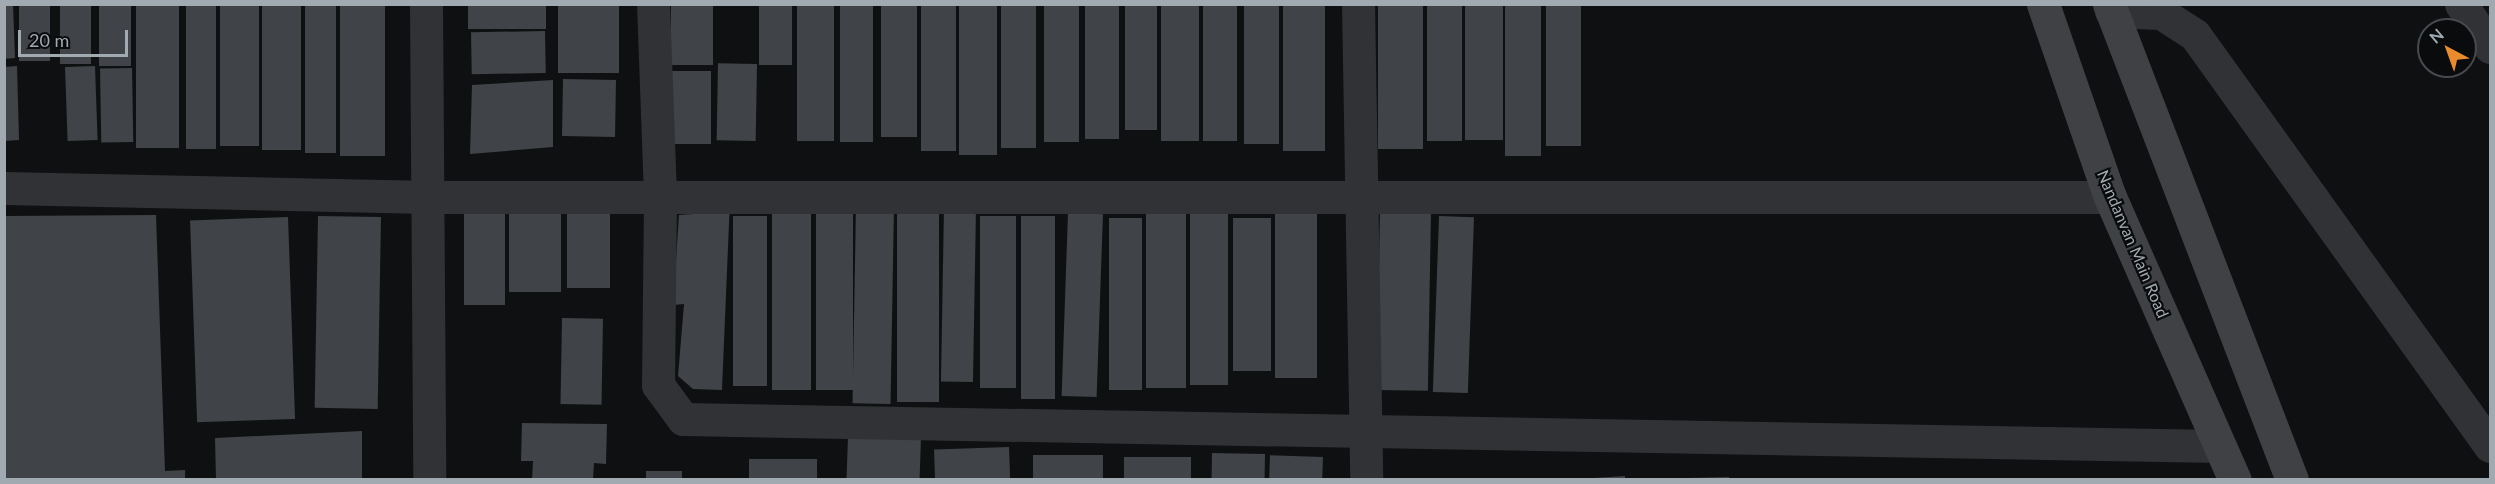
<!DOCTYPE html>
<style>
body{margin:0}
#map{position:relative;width:2495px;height:484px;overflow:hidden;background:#0f1011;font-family:Lato,sans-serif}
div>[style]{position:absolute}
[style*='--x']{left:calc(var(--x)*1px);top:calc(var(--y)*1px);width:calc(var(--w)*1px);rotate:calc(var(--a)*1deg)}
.building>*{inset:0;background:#404347;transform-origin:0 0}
.minor>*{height:33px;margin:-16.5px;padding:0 16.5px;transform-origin:16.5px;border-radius:16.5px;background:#313235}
.secondary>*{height:33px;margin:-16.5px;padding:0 16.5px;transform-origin:16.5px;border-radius:16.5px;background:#3f4145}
span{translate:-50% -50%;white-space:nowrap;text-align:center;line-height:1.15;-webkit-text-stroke:4.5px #0a0b0c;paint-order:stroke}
.street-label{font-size:16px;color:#a1a9b1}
.frame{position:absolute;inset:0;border:6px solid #a1a9b1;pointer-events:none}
.north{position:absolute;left:2417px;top:18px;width:60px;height:60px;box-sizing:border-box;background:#0a0b0c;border:2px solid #464a4e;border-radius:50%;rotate:319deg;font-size:16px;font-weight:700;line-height:24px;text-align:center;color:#a1a9b1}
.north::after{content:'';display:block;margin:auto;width:21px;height:27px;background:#ea8b2e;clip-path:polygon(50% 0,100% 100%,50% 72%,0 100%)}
.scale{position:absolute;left:18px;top:30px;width:110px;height:27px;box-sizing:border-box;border:3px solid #a1a9b1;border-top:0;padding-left:8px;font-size:18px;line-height:21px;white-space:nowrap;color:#a1a9b1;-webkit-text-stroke:4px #0a0b0c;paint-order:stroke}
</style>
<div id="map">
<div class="building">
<div style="clip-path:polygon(4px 4px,13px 4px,15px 58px,4px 59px)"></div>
<div style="left:19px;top:4px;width:31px;height:57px"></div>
<div style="left:60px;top:4px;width:31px;height:60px"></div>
<div style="left:99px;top:4px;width:32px;height:62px"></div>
<div style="left:186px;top:4px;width:30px;height:145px"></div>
<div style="left:220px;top:4px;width:39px;height:142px"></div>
<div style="left:262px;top:4px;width:39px;height:146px"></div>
<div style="left:305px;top:4px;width:31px;height:149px"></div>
<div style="left:340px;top:4px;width:45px;height:152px"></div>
<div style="left:468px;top:4px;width:78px;height:25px"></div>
<div style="left:558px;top:4px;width:61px;height:69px"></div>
<div style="left:671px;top:4px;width:42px;height:61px"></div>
<div style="left:759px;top:4px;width:33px;height:61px"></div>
<div style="left:797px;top:4px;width:37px;height:137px"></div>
<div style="left:840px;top:4px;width:33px;height:138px"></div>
<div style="left:881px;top:4px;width:36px;height:133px"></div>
<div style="left:921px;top:4px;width:35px;height:147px"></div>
<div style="left:959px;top:4px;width:38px;height:151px"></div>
<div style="left:1001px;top:4px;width:35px;height:144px"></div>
<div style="left:1044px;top:4px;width:35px;height:138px"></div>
<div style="left:1085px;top:4px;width:34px;height:135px"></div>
<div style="left:1125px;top:4px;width:32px;height:126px"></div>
<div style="left:1161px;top:4px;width:38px;height:137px"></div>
<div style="left:1203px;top:4px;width:34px;height:137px"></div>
<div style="left:1244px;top:4px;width:35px;height:140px"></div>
<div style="left:1378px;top:4px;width:45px;height:145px"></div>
<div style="left:1427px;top:4px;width:35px;height:137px"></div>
<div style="left:1465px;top:4px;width:38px;height:136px"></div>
<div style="left:1505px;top:4px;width:36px;height:152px"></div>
<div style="left:1546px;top:4px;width:35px;height:142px"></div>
<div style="left:136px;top:5px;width:43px;height:143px"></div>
<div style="left:1283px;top:5px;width:42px;height:146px"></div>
<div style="left:545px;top:31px;width:42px;height:74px;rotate:89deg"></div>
<div style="left:757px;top:64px;width:77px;height:39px;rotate:91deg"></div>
<div style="clip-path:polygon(17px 66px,19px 140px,4px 141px,4px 67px)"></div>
<div style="left:95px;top:66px;width:74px;height:30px;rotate:88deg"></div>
<div style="left:132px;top:68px;width:74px;height:32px;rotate:89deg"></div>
<div style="left:711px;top:71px;width:73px;height:42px;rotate:90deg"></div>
<div style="left:563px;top:79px;width:53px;height:57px;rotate:1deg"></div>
<div style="clip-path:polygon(553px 80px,553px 147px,470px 154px,472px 85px)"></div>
<div style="clip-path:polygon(696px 200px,730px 200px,722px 390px,693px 389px,678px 376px,684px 304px,673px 305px,679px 215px,694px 214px)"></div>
<div style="left:772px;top:202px;width:39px;height:188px"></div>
<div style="left:894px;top:205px;width:199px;height:38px;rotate:91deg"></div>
<div style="left:1186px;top:207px;width:181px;height:40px;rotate:90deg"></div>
<div style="left:509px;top:208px;width:52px;height:84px"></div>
<div style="left:897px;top:208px;width:42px;height:194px"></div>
<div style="left:976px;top:208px;width:174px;height:32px;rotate:91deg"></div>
<div style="left:1317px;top:209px;width:169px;height:42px;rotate:90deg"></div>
<div style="left:610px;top:210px;width:78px;height:43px;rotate:90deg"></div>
<div style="left:1380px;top:210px;width:51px;height:180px;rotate:1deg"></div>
<div style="left:464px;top:211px;width:41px;height:94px"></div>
<div style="left:1068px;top:213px;width:35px;height:183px;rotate:2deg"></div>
<div style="left:1228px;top:213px;width:172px;height:38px;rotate:90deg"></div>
<div style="left:816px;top:214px;width:37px;height:176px"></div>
<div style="clip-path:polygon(156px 215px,165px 471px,185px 470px,185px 480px,4px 480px,4px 216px)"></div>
<div style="left:767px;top:216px;width:170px;height:34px;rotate:90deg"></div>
<div style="left:1016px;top:216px;width:172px;height:36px;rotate:90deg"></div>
<div style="left:1055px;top:216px;width:183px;height:34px;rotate:90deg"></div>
<div style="left:1439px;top:216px;width:35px;height:176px;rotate:2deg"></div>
<div style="left:288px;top:217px;width:202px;height:98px;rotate:88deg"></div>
<div style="left:381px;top:217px;width:192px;height:63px;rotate:91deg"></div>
<div style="left:1142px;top:218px;width:172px;height:33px;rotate:90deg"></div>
<div style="left:1233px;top:218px;width:38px;height:153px"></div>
<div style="left:562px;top:318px;width:41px;height:86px;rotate:1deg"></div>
<div style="clip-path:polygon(522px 423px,607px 424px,606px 464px,594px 463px,593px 480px,532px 480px,533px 461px,521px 461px)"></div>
<div style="clip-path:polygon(362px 431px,362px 480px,216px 480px,215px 438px)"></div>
<div style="left:848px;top:437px;width:73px;height:43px;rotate:2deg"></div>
<div style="left:1009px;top:447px;width:33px;height:75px;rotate:88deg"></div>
<div style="left:1212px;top:453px;width:53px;height:27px;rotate:1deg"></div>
<div style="left:1103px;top:455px;width:25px;height:70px;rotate:90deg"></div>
<div style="left:1191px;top:457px;width:23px;height:67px;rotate:90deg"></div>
<div style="left:1323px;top:457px;width:23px;height:53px;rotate:92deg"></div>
<div style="left:749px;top:459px;width:68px;height:21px"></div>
<div style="left:646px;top:471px;width:36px;height:9px"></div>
<div style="clip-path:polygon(1625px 476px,1625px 480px,1594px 480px,1594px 478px)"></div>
<div style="clip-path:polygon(1729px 477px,1729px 480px,1688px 480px,1688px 478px)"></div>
</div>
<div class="minor">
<div style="--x:426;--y:4;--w:476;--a:89.6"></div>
<div style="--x:653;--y:4;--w:193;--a:87.9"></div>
<div style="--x:660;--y:197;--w:188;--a:90.6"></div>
<div style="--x:658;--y:385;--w:42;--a:53.7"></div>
<div style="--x:683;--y:419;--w:1536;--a:1.01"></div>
<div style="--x:1358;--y:4;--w:476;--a:89"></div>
<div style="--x:2461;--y:4;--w:52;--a:56"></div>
<div style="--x:2111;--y:11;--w:50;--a:2.3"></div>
<div style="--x:2161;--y:13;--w:40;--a:32.9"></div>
<div style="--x:2195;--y:35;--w:506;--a:54.33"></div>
<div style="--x:4;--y:188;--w:425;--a:1.2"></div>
<div style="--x:429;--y:197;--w:1681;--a:0"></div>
</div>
<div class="secondary">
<div style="--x:2043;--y:4;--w:204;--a:70.9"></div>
<div style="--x:2110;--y:197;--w:309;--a:66.2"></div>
<div style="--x:2109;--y:4;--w:510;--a:68.97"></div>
</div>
<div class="street-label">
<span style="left:2133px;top:244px;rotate:67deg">Nandanvan Main Road</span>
</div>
<div class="frame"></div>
<div class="north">N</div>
<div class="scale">20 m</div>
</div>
